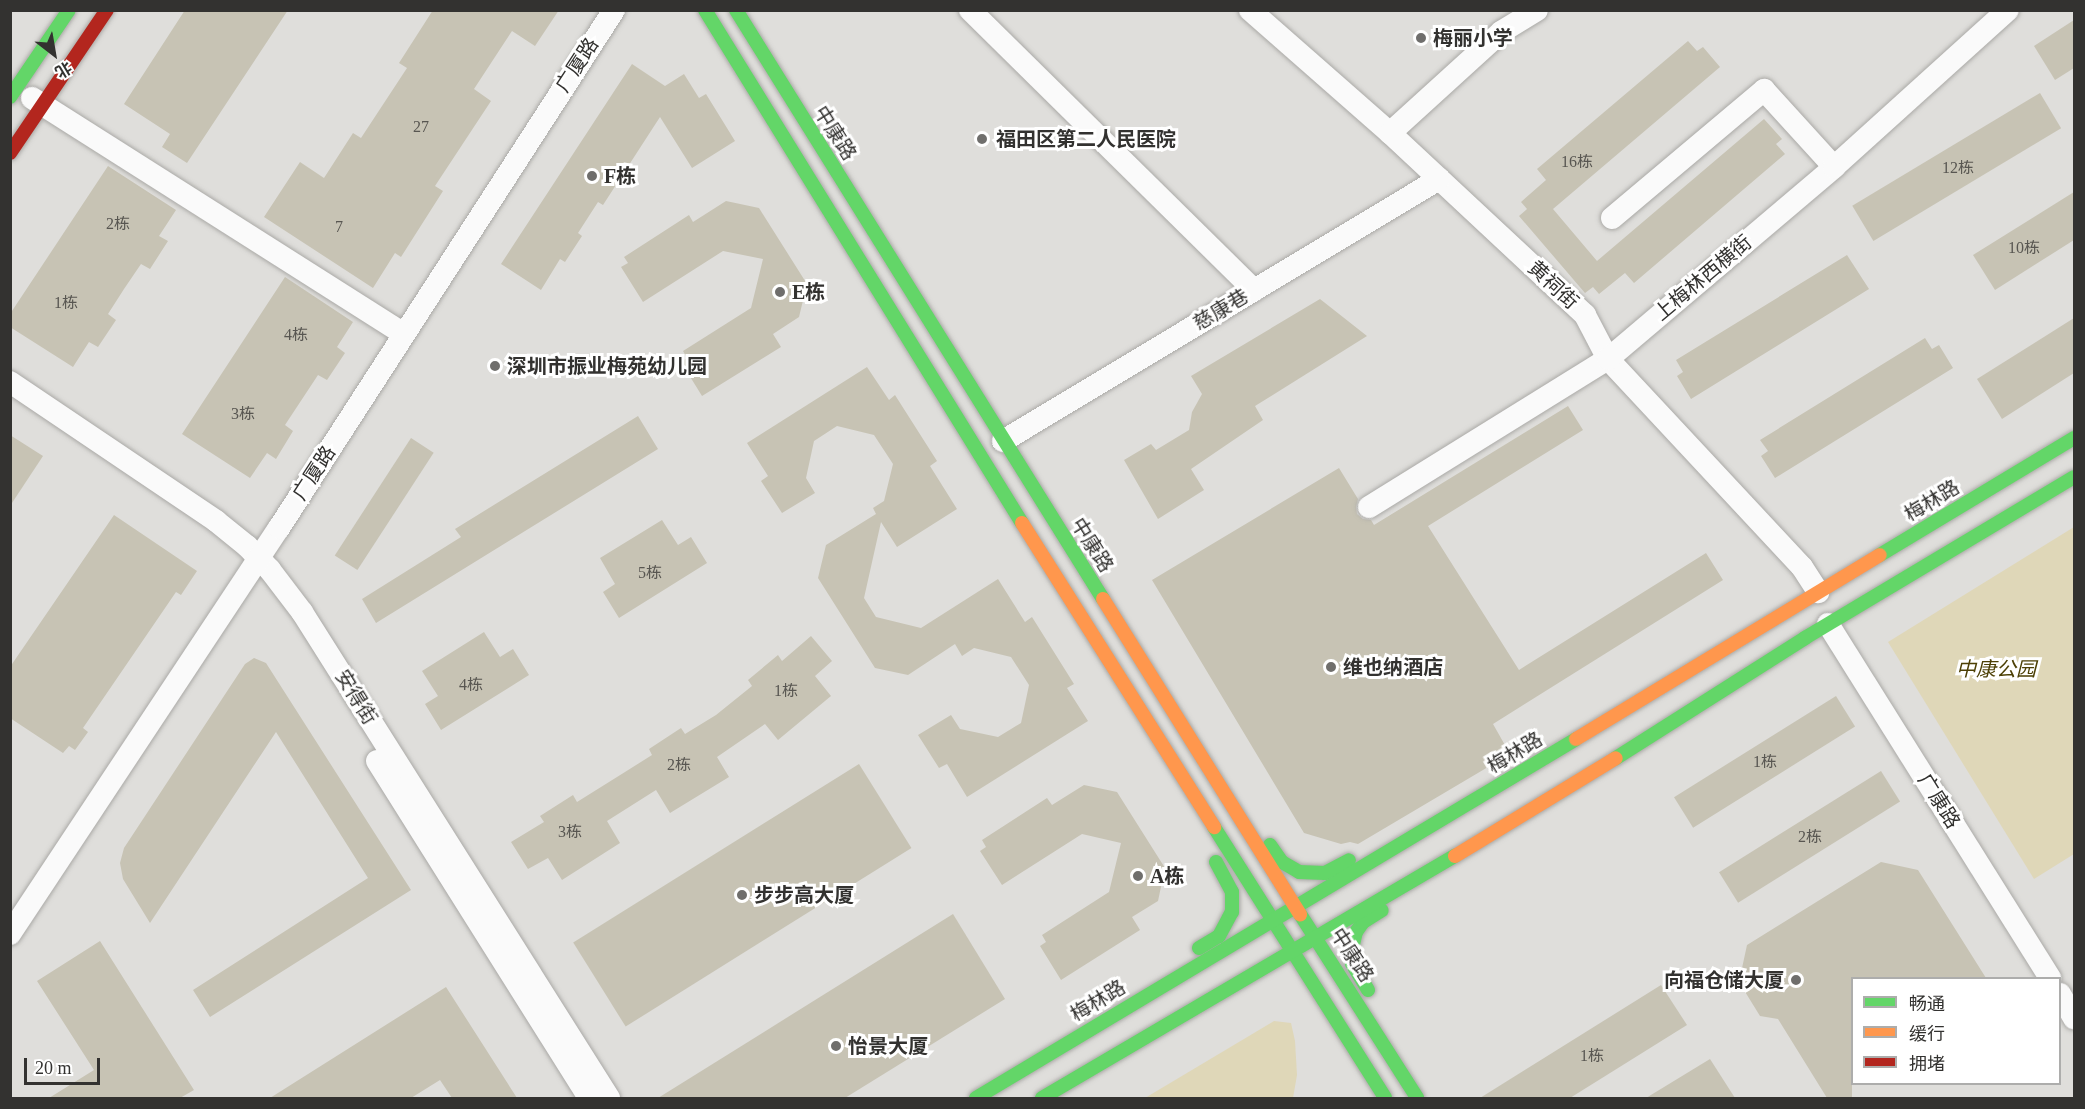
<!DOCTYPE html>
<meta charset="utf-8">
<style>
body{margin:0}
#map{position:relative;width:2085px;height:1109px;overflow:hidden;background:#dfdedb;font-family:"Times New Roman","Noto Sans SC",serif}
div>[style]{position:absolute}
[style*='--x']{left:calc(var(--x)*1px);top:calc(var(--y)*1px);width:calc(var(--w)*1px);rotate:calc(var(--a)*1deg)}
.green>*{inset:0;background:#dfd7b8}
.building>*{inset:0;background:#c7c3b4;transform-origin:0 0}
.roads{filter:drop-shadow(0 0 2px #aaa9a6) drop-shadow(0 0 2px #aaa9a6)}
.street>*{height:22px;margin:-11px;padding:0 11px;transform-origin:11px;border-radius:11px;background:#fafafa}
.fast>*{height:14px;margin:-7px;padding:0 7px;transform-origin:7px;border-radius:7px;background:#63d668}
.slow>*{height:14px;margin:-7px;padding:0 7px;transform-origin:7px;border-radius:7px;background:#ff974d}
.jam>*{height:14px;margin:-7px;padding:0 7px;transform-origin:7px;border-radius:7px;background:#b3261e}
.dots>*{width:16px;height:16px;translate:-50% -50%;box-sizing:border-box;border:3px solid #fff;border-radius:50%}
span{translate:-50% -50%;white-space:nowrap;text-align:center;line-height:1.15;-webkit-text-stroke:6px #fff;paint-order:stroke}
.number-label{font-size:16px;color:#585651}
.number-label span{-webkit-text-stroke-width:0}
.poi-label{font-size:20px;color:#333230;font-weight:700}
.left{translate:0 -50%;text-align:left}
.right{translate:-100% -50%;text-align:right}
.street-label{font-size:20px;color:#333230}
.park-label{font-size:20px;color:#4d4006;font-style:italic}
.frame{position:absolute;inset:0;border:12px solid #333230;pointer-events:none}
.legend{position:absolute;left:1851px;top:977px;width:210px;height:108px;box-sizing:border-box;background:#fff;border:2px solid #adadac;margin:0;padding:8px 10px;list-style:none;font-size:18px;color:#333230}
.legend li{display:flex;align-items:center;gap:12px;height:30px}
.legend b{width:30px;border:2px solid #adadac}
.north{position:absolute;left:24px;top:24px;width:60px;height:60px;-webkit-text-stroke:4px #fff;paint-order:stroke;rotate:149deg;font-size:16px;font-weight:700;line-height:24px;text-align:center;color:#333230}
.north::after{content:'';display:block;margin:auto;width:21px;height:27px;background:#333230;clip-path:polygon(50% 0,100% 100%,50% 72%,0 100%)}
.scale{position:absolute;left:24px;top:1058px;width:76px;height:27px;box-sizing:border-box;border:3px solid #333230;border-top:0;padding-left:8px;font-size:18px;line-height:21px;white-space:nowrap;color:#333230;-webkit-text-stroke:4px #fff;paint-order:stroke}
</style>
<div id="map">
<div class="green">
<div style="clip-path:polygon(2074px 527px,2074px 854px,2034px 879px,1888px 642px)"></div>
<div style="clip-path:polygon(1274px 1021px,1291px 1023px,1295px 1041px,1297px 1075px,1293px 1098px,1145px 1098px)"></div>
</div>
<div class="building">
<div style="clip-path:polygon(185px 10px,288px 10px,187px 163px,162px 147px,170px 134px,124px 104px)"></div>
<div style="clip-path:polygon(433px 10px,559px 10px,535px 46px,512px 31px,474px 89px,491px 101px,435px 186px,443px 191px,401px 257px,395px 253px,373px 288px,264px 217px,300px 162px,324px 178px,353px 133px,361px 138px,407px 68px,399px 63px)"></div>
<div style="clip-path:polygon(2074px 20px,2074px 68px,2055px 80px,2034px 46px)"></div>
<div style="clip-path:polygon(1688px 41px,1697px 51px,1703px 47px,1720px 67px,1553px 209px,1597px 261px,1764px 119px,1782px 139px,1776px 144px,1785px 154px,1634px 283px,1625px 273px,1599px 294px,1593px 287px,1585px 293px,1519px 216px,1527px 209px,1521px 202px,1546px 180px,1537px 169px)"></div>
<div style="clip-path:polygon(632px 64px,665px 86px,684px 74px,699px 98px,706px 94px,735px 141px,692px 168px,660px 117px,603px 205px,598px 202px,578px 233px,582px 236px,565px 262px,560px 259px,541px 290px,501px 264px)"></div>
<div style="left:2040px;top:93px;width:41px;height:219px;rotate:59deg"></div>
<div style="clip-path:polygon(108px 166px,176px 210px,159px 236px,168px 241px,150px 269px,141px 264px,124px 289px,108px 314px,116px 320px,98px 347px,89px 342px,73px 367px,10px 327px,10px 314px)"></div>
<div style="clip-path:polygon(2074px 192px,2074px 240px,1995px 290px,1973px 255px)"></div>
<div style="clip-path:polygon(726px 201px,759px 208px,807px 284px,799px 317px,773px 334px,781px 347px,702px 396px,681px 362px,687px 358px,683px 351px,751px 308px,763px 259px,723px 251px,643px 302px,621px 267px,628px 263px,624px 257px,689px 215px,693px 222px)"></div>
<div style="clip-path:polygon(1847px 255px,1869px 289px,1691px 399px,1677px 376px,1683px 372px,1676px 360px)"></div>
<div style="clip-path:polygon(285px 277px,353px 322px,337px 347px,345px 353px,327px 380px,318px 375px,285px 425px,293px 431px,276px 459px,267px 453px,250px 478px,182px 434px)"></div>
<div style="clip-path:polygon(1320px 299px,1367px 336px,1255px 406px,1263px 420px,1191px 469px,1204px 490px,1158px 519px,1124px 460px,1151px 444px,1156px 450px,1189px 430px,1192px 412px,1202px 394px,1191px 376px)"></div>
<div style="clip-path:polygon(2074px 318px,2074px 373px,2002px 419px,1977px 379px)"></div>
<div style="clip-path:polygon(1925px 338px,1932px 349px,1939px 345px,1953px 368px,1775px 478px,1761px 456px,1768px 451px,1760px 440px)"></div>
<div style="clip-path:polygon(867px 367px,889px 400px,895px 395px,937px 461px,930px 466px,957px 509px,897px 547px,881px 522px,864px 598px,876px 617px,921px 628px,998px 579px,1025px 622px,1032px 617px,1074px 684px,1067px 688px,1088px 721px,967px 797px,947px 764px,939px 768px,918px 735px,951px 715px,960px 729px,998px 737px,1021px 723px,1029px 685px,1011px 657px,974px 648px,962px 656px,955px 644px,908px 675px,875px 668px,818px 578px,826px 545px,876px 514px,873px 508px,884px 501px,893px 464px,874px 435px,837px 426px,814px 441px,806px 478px,815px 493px,782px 513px,761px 481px,768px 476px,747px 443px)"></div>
<div style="clip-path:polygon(1568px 406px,1583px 430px,1428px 526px,1519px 670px,1706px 553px,1723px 580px,1493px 724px,1510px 754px,1358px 844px,1350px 842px,1341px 844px,1304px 833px,1152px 580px,1339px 468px,1358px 499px,1356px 507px,1357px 514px,1363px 519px,1371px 520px,1374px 525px)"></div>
<div style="clip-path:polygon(638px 416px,658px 449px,376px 623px,362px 599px,461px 537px,455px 529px)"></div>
<div style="clip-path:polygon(10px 435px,43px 456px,10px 506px)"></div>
<div style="left:411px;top:438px;width:27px;height:140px;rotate:33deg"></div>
<div style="clip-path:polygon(114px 515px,197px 571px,181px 595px,176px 592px,83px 728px,88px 732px,75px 750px,69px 746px,63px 753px,10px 718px,10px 667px)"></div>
<div style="clip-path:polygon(662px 520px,678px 545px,691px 537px,707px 563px,619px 618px,603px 592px,615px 584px,600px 558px)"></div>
<div style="clip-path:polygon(484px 632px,500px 657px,513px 649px,529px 675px,441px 730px,425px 704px,438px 696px,422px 671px)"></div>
<div style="clip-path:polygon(811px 636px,832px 661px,815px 676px,831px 696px,778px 740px,765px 724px,717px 757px,729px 777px,670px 813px,656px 790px,607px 821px,620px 843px,562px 880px,548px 858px,528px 869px,511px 842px,544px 822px,540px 816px,573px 795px,577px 802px,625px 772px,652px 755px,649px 749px,681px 728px,685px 734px,716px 715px,752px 686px,748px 680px,778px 655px,782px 661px)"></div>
<div style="clip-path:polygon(254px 658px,266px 663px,411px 890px,210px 1017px,193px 990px,368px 878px,276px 732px,150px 923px,123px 879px,120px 863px,124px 848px,245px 664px)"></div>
<div style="left:1836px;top:696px;width:36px;height:191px;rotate:58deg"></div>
<div style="left:859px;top:764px;width:99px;height:337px;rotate:58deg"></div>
<div style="left:1881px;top:771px;width:36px;height:191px;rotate:58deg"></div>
<div style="clip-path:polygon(1084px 785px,1117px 792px,1165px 868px,1158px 901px,1132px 917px,1140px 930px,1061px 980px,1040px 946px,1046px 942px,1042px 935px,1109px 892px,1121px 843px,1082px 834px,1002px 885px,980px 851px,986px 847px,982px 840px,1047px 798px,1052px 805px)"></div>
<div style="clip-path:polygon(1881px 862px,1918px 870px,1986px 978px,1852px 978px,1852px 1098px,1827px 1098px,1778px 1019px,1760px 1016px,1739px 982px,1747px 945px)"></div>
<div style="clip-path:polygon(953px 914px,1005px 999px,845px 1098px,658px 1098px)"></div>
<div style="clip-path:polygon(100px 941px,194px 1090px,180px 1098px,49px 1098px,94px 1070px,37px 981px)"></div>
<div style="clip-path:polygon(1661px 985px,1687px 1025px,1570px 1098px,1480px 1098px)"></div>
<div style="clip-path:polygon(446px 987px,517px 1098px,452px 1098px,440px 1080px,411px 1098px,270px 1098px)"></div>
<div style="clip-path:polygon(1710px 1059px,1735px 1098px,1646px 1098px)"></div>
</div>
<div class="roads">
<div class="street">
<div style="--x:970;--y:10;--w:399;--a:44.6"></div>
<div style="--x:1250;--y:10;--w:186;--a:41.3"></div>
<div style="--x:1390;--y:133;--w:267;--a:43"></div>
<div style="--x:1585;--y:315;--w:50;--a:62.4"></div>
<div style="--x:1608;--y:359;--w:284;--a:47"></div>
<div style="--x:1802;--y:567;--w:30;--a:57"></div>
<div style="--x:32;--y:98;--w:439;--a:32.4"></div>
<div style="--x:1390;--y:133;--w:150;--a:-42.3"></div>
<div style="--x:1501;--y:32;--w:42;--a:-31.4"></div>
<div style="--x:1612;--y:218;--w:199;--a:-40.1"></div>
<div style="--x:1764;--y:90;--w:104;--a:47.7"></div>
<div style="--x:10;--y:382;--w:249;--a:34"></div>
<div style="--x:216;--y:521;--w:40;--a:39"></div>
<div style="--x:247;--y:546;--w:33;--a:46"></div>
<div style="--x:270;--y:570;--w:53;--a:52.7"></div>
<div style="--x:302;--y:612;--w:575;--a:57.72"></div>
<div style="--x:1003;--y:441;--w:509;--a:-31"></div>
<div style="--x:1369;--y:507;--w:281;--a:-31.8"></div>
<div style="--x:1608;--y:359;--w:297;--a:-40.3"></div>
<div style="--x:1834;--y:167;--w:234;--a:-42.1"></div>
<div style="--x:1828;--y:624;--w:418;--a:57.9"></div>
<div style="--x:377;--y:761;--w:398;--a:57.8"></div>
<div style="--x:10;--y:934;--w:487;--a:-56.5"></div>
<div style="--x:279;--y:528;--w:617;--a:-57.11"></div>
<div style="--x:2060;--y:994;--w:28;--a:60"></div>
</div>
<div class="fast">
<div style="--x:705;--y:10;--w:603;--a:58.29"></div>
<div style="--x:736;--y:10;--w:694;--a:58.07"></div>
<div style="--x:10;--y:97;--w:105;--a:-55.9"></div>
<div style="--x:1880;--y:555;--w:227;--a:-31.1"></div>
<div style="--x:1616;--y:758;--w:224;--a:-32.4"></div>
<div style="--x:1805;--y:638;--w:313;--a:-30.9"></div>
<div style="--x:1214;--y:827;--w:320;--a:57.7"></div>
<div style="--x:1270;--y:845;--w:21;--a:55"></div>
<div style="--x:1282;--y:862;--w:20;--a:30"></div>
<div style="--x:1299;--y:872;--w:26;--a:2"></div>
<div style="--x:1325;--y:873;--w:27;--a:-28"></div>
<div style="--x:1300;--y:914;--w:218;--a:57.5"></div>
<div style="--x:1199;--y:948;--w:23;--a:-31"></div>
<div style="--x:1219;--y:936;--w:27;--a:-62"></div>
<div style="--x:1232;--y:912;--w:20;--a:-90"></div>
<div style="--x:1232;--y:892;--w:34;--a:-118"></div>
<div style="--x:1368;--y:990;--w:31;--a:-121"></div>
<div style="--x:1352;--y:963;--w:14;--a:-90"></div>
<div style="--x:1352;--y:949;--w:17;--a:-77"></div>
<div style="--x:1356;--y:932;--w:12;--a:-55"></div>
<div style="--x:1363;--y:922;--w:22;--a:-32"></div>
<div style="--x:976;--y:1098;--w:699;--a:-30.89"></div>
<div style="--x:1042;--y:1098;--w:479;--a:-30.4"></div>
</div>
<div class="slow">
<div style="--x:1022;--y:523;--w:360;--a:57.7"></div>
<div style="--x:1103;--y:599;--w:372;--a:58"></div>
<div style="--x:1576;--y:739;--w:355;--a:-31.2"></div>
<div style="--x:1455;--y:856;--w:188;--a:-31.3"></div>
</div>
<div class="jam">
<div style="--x:10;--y:153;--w:173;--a:-55.9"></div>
</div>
</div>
<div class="dots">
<div style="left:1421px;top:38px;background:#6f6e6c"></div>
<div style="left:982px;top:139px;background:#6f6e6c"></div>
<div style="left:592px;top:176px;background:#6f6e6c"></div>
<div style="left:780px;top:292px;background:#6f6e6c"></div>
<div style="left:495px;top:366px;background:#6f6e6c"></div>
<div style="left:1331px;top:667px;background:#6f6e6c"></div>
<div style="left:1138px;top:876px;background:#6f6e6c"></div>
<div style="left:742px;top:895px;background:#6f6e6c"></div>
<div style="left:1796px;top:980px;background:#6f6e6c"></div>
<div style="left:836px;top:1046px;background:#6f6e6c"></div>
</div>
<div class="number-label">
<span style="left:421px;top:127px">27</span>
<span style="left:1577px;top:162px">16栋</span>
<span style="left:1958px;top:168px">12栋</span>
<span style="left:118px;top:224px">2栋</span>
<span style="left:339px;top:227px">7</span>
<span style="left:2024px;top:248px">10栋</span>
<span style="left:66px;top:303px">1栋</span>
<span style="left:296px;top:335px">4栋</span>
<span style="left:243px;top:414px">3栋</span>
<span style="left:650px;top:573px">5栋</span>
<span style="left:471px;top:685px">4栋</span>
<span style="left:786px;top:691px">1栋</span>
<span style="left:1765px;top:762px">1栋</span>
<span style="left:679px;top:765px">2栋</span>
<span style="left:570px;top:832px">3栋</span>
<span style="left:1810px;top:837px">2栋</span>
<span style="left:1592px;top:1056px">1栋</span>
</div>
<div class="poi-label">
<span class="left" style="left:1433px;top:38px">梅丽小学</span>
<span class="left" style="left:996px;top:139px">福田区第二人民医院</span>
<span class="left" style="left:604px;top:176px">F栋</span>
<span class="left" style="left:792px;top:292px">E栋</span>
<span class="left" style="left:507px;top:366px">深圳市振业梅苑幼儿园</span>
<span class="left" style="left:1343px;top:667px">维也纳酒店</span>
<span class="left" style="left:1150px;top:876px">A栋</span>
<span class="left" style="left:754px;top:895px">步步高大厦</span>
<span class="right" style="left:1784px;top:980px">向福仓储大厦</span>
<span class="left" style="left:848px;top:1046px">怡景大厦</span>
</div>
<div class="street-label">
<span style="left:577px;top:65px;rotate:-57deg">广厦路</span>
<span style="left:835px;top:133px;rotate:58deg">中康路</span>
<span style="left:1703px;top:278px;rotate:-40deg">上梅林西横街</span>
<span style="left:1553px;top:285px;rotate:43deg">黄祠街</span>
<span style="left:1221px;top:310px;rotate:-31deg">慈康巷</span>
<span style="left:314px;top:473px;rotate:-57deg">广厦路</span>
<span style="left:1932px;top:501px;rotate:-31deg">梅林路</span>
<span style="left:1092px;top:545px;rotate:58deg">中康路</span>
<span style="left:356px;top:697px;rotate:58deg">安得街</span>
<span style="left:1515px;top:753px;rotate:-31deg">梅林路</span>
<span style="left:1939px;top:801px;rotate:58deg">广康路</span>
<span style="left:1352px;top:955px;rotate:57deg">中康路</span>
<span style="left:1098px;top:1001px;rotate:-31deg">梅林路</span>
</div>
<div class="park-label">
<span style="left:1996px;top:669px">中康公园</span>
</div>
<div class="frame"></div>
<ul class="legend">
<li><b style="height:8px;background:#63d668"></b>畅通</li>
<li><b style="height:8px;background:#ff974d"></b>缓行</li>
<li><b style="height:8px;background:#b3261e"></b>拥堵</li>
</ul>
<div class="north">北</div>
<div class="scale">20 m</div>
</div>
